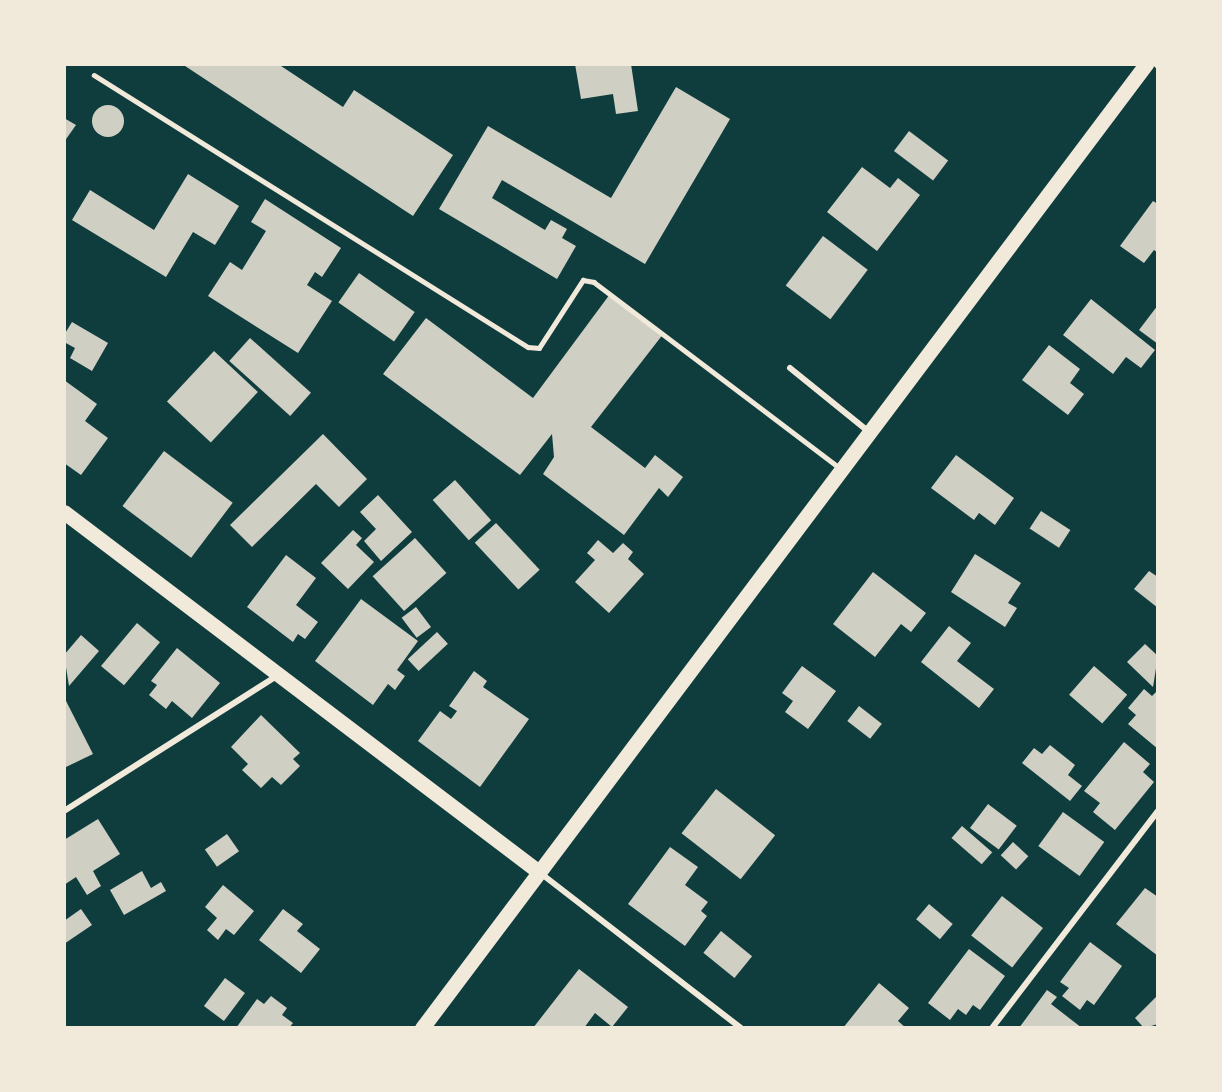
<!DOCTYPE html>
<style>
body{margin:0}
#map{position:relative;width:1222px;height:1092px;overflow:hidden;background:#0f3d3e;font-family:Barlow,sans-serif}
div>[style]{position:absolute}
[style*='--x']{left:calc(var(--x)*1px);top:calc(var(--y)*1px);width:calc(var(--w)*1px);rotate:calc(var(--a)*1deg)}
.building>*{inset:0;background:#cfcfc3;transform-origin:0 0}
.round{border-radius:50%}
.service>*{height:4.5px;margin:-2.25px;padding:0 2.25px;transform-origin:2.25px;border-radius:2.25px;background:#f1e9da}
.minor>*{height:6px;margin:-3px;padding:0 3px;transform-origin:3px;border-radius:3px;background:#f1e9da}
.primary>*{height:15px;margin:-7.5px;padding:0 7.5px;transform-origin:7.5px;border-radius:7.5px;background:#f1e9da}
span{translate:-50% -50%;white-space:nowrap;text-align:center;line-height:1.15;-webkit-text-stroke:5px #f1e9da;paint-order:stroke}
.frame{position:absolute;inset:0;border:66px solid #f1e9da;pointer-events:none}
</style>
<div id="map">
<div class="building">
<div style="clip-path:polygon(182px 64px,278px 64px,343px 107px,354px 90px,453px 155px,413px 216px)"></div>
<div style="clip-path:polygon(575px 64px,631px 64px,638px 111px,616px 114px,613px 94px,581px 99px)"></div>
<div style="clip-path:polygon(676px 87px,730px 119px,645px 264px,502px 180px,492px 198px,545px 230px,551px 220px,567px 229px,562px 238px,576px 246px,557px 279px,439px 209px,488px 126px,611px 198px)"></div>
<div class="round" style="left:92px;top:105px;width:32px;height:32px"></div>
<div style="clip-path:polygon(64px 118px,76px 125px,64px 142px)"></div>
<div style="left:909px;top:131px;width:49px;height:25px;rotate:37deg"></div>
<div style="clip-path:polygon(862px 167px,890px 188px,898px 178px,920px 195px,877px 251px,827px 212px)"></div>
<div style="clip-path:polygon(188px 174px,239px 206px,215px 245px,193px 232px,166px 277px,72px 220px,90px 190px,154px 230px)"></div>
<div style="clip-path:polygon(265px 199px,341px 248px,322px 277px,315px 272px,307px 285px,332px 301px,298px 353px,208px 296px,230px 262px,242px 270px,266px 231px,251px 222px)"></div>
<div style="clip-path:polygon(1153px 201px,1158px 204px,1158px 253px,1154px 250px,1144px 263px,1120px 246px)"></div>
<div style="left:823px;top:236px;width:56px;height:62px;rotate:37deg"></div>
<div style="left:359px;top:273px;width:68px;height:36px;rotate:35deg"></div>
<div style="clip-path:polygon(610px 294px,664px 333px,591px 427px,645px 468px,655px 455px,683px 477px,668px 497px,659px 488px,624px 535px,543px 474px,554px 457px,552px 434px,520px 475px,383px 374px,426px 318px,533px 398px)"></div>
<div style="clip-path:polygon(1091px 299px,1155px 350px,1141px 368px,1126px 357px,1113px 374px,1063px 335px)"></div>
<div style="clip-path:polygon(1158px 305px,1158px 344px,1139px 330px)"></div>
<div style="clip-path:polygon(72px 322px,108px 343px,92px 371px,70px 358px,75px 348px,64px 342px,64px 335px)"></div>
<div style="left:250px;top:338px;width:82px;height:31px;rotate:42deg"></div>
<div style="clip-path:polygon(1049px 345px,1080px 369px,1070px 383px,1084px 394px,1068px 415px,1022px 380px)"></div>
<div style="left:214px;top:351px;width:60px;height:69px;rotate:43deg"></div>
<div style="clip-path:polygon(64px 380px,97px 404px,85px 421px,108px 438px,81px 475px,64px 463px)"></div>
<div style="clip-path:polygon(323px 434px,367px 479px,339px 507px,316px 484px,252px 547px,230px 525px)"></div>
<div style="left:164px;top:451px;width:86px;height:69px;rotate:37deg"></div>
<div style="clip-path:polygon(956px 455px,1014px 498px,995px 525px,979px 513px,974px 520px,931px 488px)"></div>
<div style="left:455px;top:480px;width:54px;height:30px;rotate:48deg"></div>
<div style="clip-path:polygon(378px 495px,412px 532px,381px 561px,364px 541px,376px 529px,360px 512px)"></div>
<div style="left:1041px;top:511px;width:35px;height:21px;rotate:33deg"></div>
<div style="left:496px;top:523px;width:64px;height:29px;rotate:47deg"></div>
<div style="clip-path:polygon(353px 530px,362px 538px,356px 545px,374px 562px,348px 589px,321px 563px)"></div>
<div style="left:415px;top:538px;width:47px;height:57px;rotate:48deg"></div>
<div style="clip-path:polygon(598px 540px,613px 553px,623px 543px,633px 552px,628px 559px,644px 574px,609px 613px,575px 582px,595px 560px,587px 553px)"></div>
<div style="clip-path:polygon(975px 554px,1021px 583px,1008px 603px,1017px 608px,1005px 627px,951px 592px)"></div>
<div style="clip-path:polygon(286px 555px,316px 578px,296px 605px,318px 622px,305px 639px,298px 634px,293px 642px,247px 607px)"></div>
<div style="clip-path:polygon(1149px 571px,1158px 577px,1158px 608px,1134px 589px)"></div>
<div style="clip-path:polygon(873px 572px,926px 613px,911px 632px,901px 624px,875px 657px,833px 624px)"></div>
<div style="clip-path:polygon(361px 599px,418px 641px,397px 670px,405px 676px,395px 690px,388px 684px,373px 705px,315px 661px)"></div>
<div style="left:416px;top:607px;width:25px;height:18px;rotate:53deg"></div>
<div style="left:137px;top:623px;width:30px;height:56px;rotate:40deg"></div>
<div style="clip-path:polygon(949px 626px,971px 643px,957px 661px,994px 689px,979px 708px,921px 662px)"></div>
<div style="left:437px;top:632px;width:16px;height:40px;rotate:47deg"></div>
<div style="clip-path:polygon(81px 635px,99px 651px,69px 686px,64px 655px)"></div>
<div style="clip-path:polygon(1145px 644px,1158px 656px,1153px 687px,1127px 662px)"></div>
<div style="clip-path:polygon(177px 648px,220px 683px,192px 718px,172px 701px,166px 709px,149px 695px,157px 685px,151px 681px)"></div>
<div style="clip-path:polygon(802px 666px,836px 691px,808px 729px,785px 712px,793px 701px,782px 693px)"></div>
<div style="left:1094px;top:666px;width:44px;height:38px;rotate:41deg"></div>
<div style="clip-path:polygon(474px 671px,487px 681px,483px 687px,529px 719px,480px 787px,418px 741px,440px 711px,451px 719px,457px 711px,449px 706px)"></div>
<div style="clip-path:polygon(1144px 689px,1152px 696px,1158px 690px,1158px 749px,1128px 724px,1136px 715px,1128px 708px)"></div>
<div style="clip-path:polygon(64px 697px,93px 754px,64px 768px)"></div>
<div style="left:859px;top:706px;width:29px;height:19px;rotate:38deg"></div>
<div style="clip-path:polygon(261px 715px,300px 753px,293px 759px,300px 766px,281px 785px,272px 777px,261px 788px,242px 770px,248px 764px,231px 747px)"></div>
<div style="clip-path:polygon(1124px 742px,1150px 764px,1143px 772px,1154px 782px,1115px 830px,1093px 812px,1100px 803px,1084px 791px)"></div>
<div style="clip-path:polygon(1050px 745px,1075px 765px,1068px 775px,1082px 786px,1070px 801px,1022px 763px,1034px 748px,1042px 754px)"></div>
<div style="left:716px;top:789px;width:75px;height:56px;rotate:38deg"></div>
<div style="left:988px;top:804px;width:36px;height:30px;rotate:37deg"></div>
<div style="left:1063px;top:812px;width:51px;height:42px;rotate:36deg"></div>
<div style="clip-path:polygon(98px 819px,120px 854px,93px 871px,101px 886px,87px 895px,76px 877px,64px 885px,64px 840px)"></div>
<div style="left:962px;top:826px;width:40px;height:16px;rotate:41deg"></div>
<div style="left:227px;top:834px;width:21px;height:27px;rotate:55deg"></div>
<div style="left:1013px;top:842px;width:21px;height:18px;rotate:43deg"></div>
<div style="clip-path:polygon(670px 847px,698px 867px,685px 885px,708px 902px,701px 911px,707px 916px,685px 946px,628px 904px)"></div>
<div style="clip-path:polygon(142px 871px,151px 888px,161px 882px,166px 891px,124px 915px,110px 890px)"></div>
<div style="clip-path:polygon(223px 885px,254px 911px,234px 935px,226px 929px,218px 940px,207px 930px,217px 918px,205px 907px)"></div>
<div style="clip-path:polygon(1145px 888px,1158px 897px,1158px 956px,1116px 924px)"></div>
<div style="left:1002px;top:896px;width:52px;height:50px;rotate:38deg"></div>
<div style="left:929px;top:904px;width:31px;height:20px;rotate:40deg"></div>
<div style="clip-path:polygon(81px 909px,92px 925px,64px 944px,64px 921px)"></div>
<div style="clip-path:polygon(283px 909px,303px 924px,297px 931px,320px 949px,301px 973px,259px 940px)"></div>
<div style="left:721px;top:931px;width:40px;height:28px;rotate:39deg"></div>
<div style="clip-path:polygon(1090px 942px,1122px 966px,1094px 1005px,1087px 1000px,1080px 1010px,1062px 996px,1069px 988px,1060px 982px)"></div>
<div style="clip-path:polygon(969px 949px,1005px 976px,980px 1010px,973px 1005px,966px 1015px,958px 1009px,950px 1020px,928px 1003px)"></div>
<div style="clip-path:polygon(579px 969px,628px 1007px,612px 1027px,595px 1013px,584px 1028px,533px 1028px)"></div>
<div style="left:225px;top:978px;width:25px;height:35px;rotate:37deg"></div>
<div style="clip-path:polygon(879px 983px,909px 1008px,898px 1021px,906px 1028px,843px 1028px)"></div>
<div style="clip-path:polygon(1047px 990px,1057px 997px,1051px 1004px,1082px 1028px,1019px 1028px)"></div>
<div style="clip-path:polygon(1158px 995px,1158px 1024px,1144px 1028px,1135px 1018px)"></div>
<div style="clip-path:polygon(271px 996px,287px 1008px,282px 1015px,293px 1023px,289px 1028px,236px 1028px,257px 999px,264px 1004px)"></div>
</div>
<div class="service">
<div style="--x:94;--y:75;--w:512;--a:32.08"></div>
<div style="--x:528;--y:347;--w:11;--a:5"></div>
<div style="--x:539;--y:348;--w:81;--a:-57.1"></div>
<div style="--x:583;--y:280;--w:11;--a:10"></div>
<div style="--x:594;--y:282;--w:307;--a:37.1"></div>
</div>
<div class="minor">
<div style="--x:1156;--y:64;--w:3;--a:45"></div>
<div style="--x:790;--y:368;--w:102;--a:39"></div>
<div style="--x:64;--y:811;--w:252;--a:-32.4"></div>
<div style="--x:539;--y:872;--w:255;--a:37.7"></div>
<div style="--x:992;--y:1028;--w:273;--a:-52.6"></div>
</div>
<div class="primary">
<div style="--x:64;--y:512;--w:596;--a:37.16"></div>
<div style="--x:422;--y:1028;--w:1206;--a:-53.09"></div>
</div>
<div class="frame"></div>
</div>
